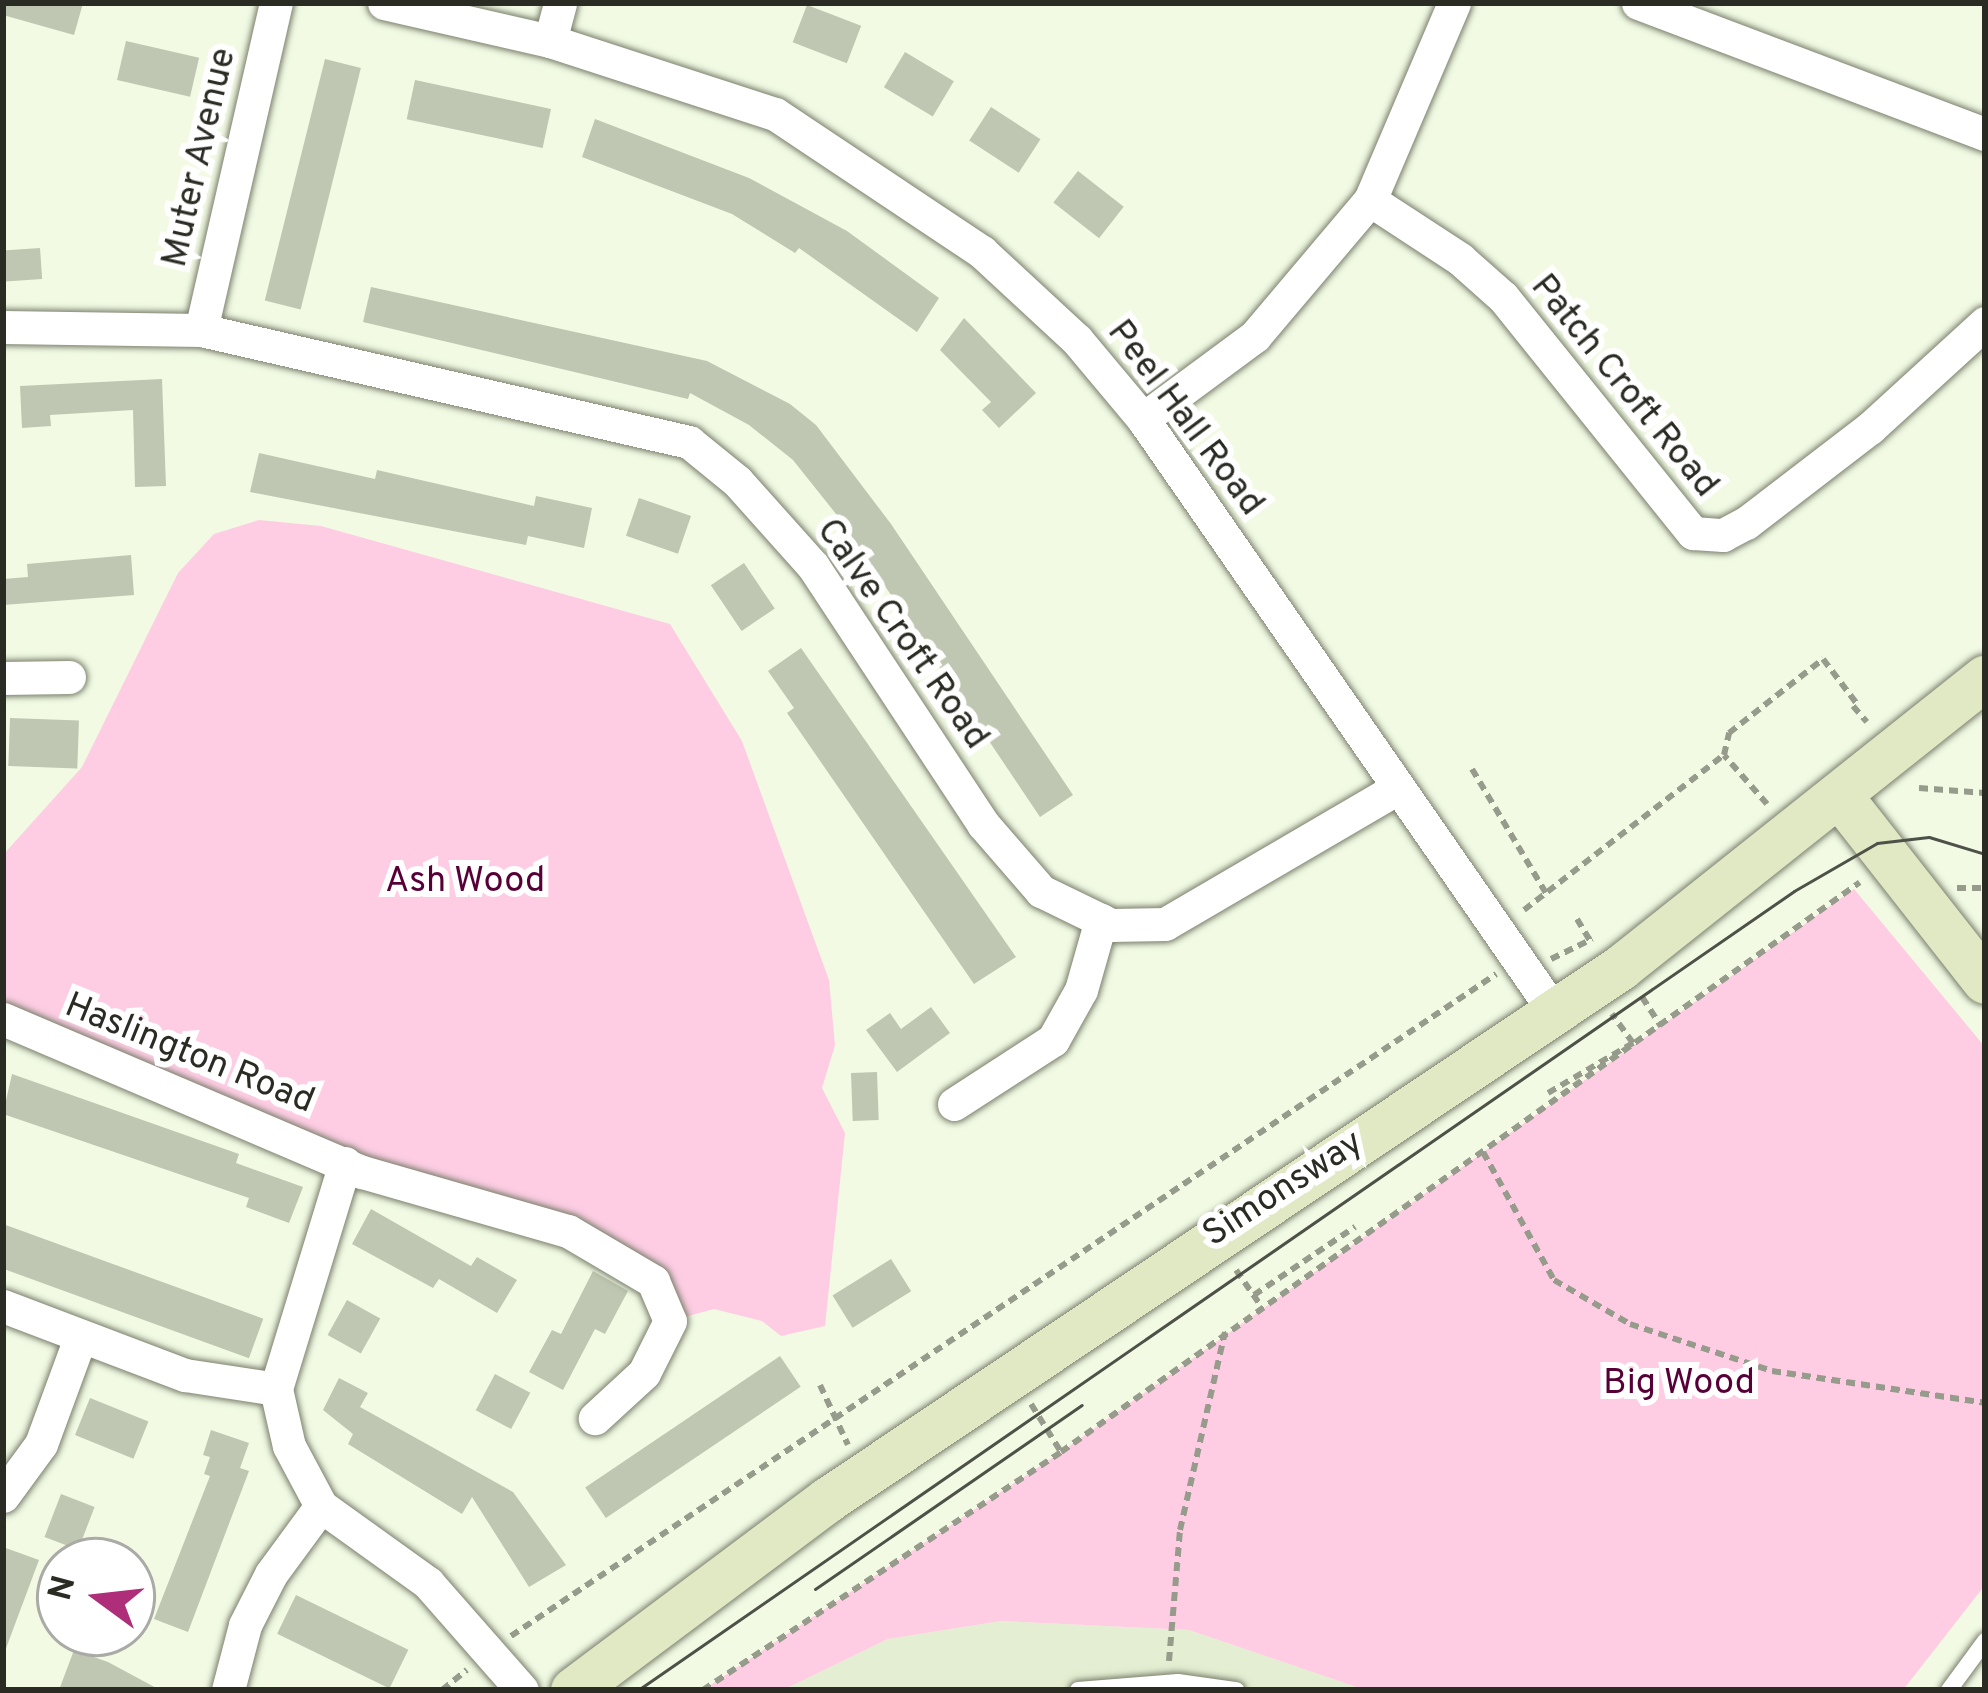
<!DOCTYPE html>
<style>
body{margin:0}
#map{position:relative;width:1988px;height:1693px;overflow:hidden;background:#f2fae4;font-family:Overpass,sans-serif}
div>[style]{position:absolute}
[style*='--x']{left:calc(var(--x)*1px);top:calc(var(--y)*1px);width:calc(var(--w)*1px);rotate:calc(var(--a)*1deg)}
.built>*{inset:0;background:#e4eed2}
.green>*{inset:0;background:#fecde4}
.building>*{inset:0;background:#bfc6b1;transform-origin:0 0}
.path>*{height:6px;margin-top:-3px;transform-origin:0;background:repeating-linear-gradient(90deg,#969b8c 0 9px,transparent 0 15px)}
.roads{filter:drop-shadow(0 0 3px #7a806d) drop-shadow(0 0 3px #7a806d)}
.lane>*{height:16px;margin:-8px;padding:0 8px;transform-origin:8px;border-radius:8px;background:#fff}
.street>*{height:33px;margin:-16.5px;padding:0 16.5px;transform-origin:16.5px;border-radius:16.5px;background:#fff}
.secondary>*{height:45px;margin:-22.5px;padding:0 22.5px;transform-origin:22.5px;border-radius:22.5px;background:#e0e9c4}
.tram>*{height:3px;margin:-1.5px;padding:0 1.5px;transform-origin:1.5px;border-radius:1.5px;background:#4e5147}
span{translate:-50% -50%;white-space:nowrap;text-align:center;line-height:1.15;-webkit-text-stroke:12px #fff;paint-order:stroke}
.street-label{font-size:36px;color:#2a2c24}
.park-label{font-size:36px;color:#570038}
.frame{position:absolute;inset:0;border:6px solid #2a2c24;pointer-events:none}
.north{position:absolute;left:36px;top:1537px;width:120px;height:120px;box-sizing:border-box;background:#fff;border:3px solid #aaaba7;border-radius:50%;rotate:285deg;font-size:33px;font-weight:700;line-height:48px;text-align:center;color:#2a2c24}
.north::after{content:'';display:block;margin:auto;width:42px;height:54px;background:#af2e7a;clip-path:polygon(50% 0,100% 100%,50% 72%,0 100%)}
</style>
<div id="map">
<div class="built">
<div style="clip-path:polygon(1001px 1621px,1189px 1630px,1365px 1690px,783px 1690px,888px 1639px)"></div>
</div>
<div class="green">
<div style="clip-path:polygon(259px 520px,321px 526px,670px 624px,742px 741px,829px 980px,835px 1045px,822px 1088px,845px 1133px,825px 1326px,781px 1336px,762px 1321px,714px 1309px,670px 1321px,653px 1281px,3px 1019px,3px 855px,82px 767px,178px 573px,214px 534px)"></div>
<div style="clip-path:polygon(1854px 889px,1985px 1047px,1985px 1585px,1903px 1690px,1365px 1690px,1189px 1630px,1001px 1621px,888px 1639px,783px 1690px,703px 1690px,1061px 1452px)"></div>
</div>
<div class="building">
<div style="clip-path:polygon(3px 3px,83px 3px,74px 35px,3px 15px)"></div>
<div style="left:807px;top:5px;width:58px;height:40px;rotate:21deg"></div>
<div style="left:126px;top:41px;width:75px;height:40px;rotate:13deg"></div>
<div style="left:905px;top:52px;width:57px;height:41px;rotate:31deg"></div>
<div style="left:325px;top:59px;width:37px;height:249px;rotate:14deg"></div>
<div style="left:415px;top:80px;width:139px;height:40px;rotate:12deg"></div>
<div style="left:991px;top:107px;width:59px;height:40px;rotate:33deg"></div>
<div style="clip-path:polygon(595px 119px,749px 178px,847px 231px,939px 298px,917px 332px,799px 248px,795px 253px,732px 214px,582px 157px)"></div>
<div style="left:1078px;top:171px;width:58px;height:40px;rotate:38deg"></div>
<div style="left:40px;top:248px;width:31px;height:37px;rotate:86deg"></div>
<div style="clip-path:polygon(371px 287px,707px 361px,790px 404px,816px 425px,891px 524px,1073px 795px,1040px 817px,840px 519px,793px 460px,749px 425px,690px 393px,688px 399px,363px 322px)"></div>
<div style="clip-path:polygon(964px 318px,1036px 393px,999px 428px,982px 410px,991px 402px,940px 350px)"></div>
<div style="clip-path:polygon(162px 379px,166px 486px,135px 487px,133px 410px,50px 415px,51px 426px,22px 428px,20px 386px)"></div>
<div style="clip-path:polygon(259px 453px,375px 479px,377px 470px,534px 506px,536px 496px,592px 508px,584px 548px,528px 536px,526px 545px,250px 492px)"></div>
<div style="left:639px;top:498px;width:55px;height:40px;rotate:19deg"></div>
<div style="clip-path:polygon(131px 555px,134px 595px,3px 605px,3px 579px,28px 577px,27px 564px)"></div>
<div style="left:744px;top:563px;width:55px;height:40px;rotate:56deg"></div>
<div style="clip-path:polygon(801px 648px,1016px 957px,974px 984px,787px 713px,794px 708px,768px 671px)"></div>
<div style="left:10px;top:718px;width:69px;height:48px;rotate:2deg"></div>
<div style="clip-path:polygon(931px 1007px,950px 1033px,897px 1072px,866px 1030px,890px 1013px,901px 1029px)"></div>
<div style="left:877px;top:1072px;width:48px;height:26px;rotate:88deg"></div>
<div style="clip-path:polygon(12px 1074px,239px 1154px,236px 1163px,303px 1187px,289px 1223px,246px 1207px,249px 1198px,3px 1114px)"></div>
<div style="clip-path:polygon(371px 1209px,471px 1266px,477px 1257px,517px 1280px,497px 1313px,439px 1279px,433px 1288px,352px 1244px)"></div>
<div style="left:3px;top:1224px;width:277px;height:42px;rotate:20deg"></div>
<div style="left:891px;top:1259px;width:38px;height:69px;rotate:58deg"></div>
<div style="clip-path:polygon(593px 1271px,628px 1291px,605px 1334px,595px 1329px,563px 1390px,529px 1372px,552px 1330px,561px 1334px)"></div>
<div style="left:347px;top:1300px;width:38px;height:40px;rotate:29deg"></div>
<div style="left:780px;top:1356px;width:37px;height:235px;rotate:56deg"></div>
<div style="left:495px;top:1374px;width:40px;height:41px;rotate:28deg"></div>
<div style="clip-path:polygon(339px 1378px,368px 1393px,360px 1407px,513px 1492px,566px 1565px,529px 1587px,472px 1497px,462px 1514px,348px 1444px,353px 1434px,323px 1410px)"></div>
<div style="left:90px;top:1398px;width:63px;height:40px;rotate:22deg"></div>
<div style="clip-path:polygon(211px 1430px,249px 1443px,240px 1468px,249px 1471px,188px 1632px,154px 1619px,210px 1476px,204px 1474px,210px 1457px,203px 1455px)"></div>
<div style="left:61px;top:1494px;width:36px;height:46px;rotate:21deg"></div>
<div style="clip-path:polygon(3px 1547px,39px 1560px,5px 1651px,3px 1650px)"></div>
<div style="left:296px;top:1595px;width:125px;height:43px;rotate:26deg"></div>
<div style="clip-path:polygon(74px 1650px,108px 1662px,160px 1690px,59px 1690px)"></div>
</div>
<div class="path">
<div style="--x:1853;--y:706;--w:21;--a:49"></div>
<div style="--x:1472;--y:769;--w:144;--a:59.2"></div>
<div style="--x:1919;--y:788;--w:66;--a:4.3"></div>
<div style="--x:1767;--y:804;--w:65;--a:-131.3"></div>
<div style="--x:1724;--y:755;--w:23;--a:-77"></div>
<div style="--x:1729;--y:733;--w:120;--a:-38.2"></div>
<div style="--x:1823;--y:659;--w:56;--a:52.9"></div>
<div style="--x:1957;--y:888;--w:28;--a:0"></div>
<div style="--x:1524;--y:910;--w:253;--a:-37.8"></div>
<div style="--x:1577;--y:919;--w:27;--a:59"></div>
<div style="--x:1551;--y:959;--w:46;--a:-26"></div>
<div style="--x:1642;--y:997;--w:35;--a:57"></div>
<div style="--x:1548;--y:1093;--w:99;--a:-30.5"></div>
<div style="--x:1633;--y:1043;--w:36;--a:-126"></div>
<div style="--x:1483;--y:1152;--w:146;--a:61"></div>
<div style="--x:1554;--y:1280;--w:88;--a:30.1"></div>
<div style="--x:1630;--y:1324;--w:150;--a:18.3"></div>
<div style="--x:1772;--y:1371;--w:215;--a:8.5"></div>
<div style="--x:1236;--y:1270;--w:44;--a:55.2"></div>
<div style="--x:1254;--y:1295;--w:122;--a:-34"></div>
<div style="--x:820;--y:1385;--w:66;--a:65"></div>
<div style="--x:1031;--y:1404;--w:57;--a:58"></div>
<div style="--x:511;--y:1636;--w:1187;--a:-33.9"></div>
<div style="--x:1169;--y:1661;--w:131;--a:-85.2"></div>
<div style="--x:1180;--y:1530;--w:203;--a:-77.2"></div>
<div style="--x:442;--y:1690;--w:32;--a:-39"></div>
<div style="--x:703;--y:1690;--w:430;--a:-33.6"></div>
<div style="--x:1061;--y:1452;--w:981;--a:-35.5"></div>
</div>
<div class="roads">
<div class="lane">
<div style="--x:1078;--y:1690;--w:100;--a:-4.6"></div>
<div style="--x:1178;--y:1682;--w:59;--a:7.9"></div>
<div style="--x:1949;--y:1690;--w:61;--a:-53.7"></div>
</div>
<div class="street">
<div style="--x:384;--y:3;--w:170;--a:12.9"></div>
<div style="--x:550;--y:41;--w:237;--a:18"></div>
<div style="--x:775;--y:114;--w:249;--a:33.7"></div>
<div style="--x:982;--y:252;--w:129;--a:42.8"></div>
<div style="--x:1077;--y:340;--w:103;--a:50.1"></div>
<div style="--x:1143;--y:419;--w:723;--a:55.25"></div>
<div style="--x:1638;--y:3;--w:371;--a:20.7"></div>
<div style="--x:550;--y:41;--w:39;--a:-75"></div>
<div style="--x:1370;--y:200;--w:108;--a:33.2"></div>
<div style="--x:1460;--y:259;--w:57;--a:41.5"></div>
<div style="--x:1503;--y:297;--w:303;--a:51.2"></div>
<div style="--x:1693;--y:533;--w:30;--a:4"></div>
<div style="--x:1723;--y:535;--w:26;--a:-28"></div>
<div style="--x:1746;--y:523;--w:156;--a:-37.5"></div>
<div style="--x:1870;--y:428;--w:156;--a:-42.4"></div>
<div style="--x:3;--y:327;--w:198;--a:0.9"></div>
<div style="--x:201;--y:330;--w:501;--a:12.93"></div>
<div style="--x:689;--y:442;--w:62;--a:39.1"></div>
<div style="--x:737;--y:481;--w:114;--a:48.2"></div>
<div style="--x:813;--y:566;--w:309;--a:56.6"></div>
<div style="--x:983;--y:824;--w:89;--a:49.1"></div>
<div style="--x:1041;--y:891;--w:78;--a:25.9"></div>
<div style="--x:1111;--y:925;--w:54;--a:-1.1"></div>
<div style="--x:1165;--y:924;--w:270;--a:-30.3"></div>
<div style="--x:201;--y:330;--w:335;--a:-77.1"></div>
<div style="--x:1143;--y:419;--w:139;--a:-36.5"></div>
<div style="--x:1255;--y:336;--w:178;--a:-49.8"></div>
<div style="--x:1370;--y:200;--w:214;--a:-66.9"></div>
<div style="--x:3;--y:678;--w:66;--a:-0.9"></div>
<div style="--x:3;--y:1019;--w:390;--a:23.1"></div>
<div style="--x:362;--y:1172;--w:214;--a:16"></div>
<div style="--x:568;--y:1231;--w:99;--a:30.5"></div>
<div style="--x:653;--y:1281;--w:43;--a:67"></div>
<div style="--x:670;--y:1321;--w:58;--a:116.6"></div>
<div style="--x:644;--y:1373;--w:67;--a:137.4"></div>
<div style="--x:954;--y:1104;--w:118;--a:-32.9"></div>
<div style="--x:1053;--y:1040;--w:57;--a:-60.8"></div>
<div style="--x:1081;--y:990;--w:73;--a:-74.1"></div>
<div style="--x:345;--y:1163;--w:236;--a:107"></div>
<div style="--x:276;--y:1389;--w:58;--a:77.2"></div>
<div style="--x:289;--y:1446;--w:68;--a:61.9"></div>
<div style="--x:321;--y:1506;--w:132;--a:35.7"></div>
<div style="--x:428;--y:1583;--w:142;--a:48.7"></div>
<div style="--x:3;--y:1306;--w:195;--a:20.8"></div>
<div style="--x:185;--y:1375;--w:92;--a:8.7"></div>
<div style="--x:3;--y:1496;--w:64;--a:-53.8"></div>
<div style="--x:41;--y:1444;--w:113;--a:-69.8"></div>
<div style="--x:228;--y:1690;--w:67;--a:-75.3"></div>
<div style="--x:245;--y:1625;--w:57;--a:-63"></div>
<div style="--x:271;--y:1574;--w:84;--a:-53.7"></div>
</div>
<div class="secondary">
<div style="--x:1839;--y:795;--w:236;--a:51.9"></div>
<div style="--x:573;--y:1690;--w:317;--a:-36.8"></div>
<div style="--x:827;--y:1500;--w:956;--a:-33.87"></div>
<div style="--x:1621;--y:967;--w:465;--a:-38.5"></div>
</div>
</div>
<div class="tram">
<div style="--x:815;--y:1589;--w:324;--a:-34.6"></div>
<div style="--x:638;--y:1690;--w:1405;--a:-34.65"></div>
<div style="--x:1794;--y:891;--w:96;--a:-30"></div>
<div style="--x:1877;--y:843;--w:52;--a:-6.6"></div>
<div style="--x:1929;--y:837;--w:59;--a:16.9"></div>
</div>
<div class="street-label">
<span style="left:201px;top:158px;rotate:-77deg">Muter Avenue</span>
<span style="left:1623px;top:387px;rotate:51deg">Patch Croft Road</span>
<span style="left:1184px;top:419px;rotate:53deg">Peel Hall Road</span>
<span style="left:901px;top:635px;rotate:55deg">Calve Croft Road</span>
<span style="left:189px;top:1055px;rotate:22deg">Haslington Road</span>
<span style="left:1284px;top:1190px;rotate:-33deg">Simonsway</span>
</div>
<div class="park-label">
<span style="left:465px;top:883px">Ash Wood</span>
<span style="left:1679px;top:1385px">Big Wood</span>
</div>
<div class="frame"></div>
<div class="north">N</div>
</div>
